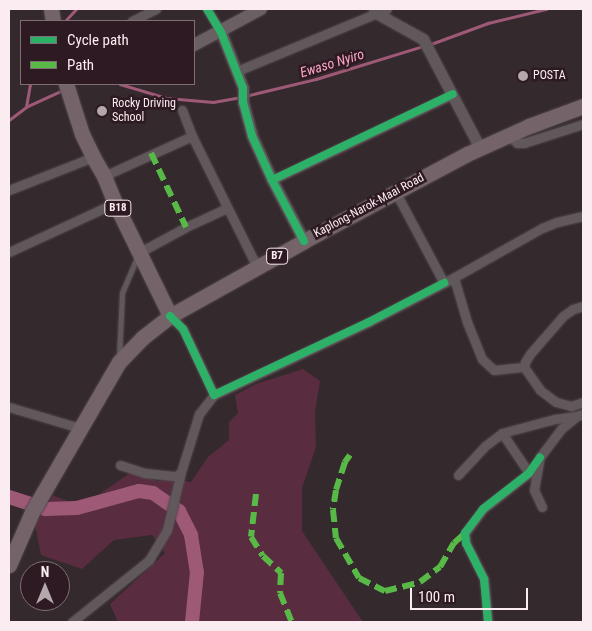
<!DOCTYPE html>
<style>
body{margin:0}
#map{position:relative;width:592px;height:631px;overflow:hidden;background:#34292d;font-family:"Roboto Condensed",sans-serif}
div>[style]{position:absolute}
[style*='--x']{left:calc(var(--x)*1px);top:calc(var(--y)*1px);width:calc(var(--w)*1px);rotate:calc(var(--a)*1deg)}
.green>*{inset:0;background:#592c40}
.stream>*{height:2.5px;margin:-1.25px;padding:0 1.25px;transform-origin:1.25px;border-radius:1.25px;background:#9e5977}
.river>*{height:14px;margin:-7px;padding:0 7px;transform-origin:7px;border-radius:7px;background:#9e5977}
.roads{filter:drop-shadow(0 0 1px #50464a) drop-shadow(0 0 1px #50464a)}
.service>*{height:4.5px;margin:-2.25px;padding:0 2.25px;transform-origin:2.25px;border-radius:2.25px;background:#60585b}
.minor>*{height:9px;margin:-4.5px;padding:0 4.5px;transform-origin:4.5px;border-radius:4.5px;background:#60585b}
.tertiary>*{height:11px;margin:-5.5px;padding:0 5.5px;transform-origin:5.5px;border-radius:5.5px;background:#60585b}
.secondary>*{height:12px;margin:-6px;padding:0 6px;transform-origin:6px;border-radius:6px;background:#6a5f63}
.trunk>*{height:15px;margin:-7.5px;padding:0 7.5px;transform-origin:7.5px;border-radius:7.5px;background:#74646a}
.quiet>*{height:6px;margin-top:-3px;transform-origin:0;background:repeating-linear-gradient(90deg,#58b947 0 12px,transparent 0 18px)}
.cycleway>*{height:8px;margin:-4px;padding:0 4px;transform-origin:4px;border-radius:4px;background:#2db169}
.dots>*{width:14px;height:14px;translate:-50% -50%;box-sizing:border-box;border:2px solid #2e1a22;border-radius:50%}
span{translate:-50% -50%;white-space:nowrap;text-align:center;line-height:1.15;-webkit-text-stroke:5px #2e1a22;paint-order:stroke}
.shield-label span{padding:1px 4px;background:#2e1a22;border:1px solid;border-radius:4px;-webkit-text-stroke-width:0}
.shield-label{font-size:11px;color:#fbecf1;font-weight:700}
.poi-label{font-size:12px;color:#fbecf1}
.left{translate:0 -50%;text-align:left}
.street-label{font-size:12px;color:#fbecf1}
.water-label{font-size:14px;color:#faa5c7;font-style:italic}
.frame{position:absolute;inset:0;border:10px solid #fbecf1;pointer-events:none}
.legend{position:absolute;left:20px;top:20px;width:175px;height:65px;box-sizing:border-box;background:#2e1a22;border:1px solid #806e75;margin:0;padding:6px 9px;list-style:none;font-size:15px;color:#fbecf1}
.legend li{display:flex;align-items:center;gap:10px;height:25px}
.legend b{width:25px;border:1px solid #806e75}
.north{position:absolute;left:20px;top:561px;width:50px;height:50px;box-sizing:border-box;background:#2e1a22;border:1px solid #806e75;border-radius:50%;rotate:0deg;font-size:14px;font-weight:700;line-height:20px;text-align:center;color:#fbecf1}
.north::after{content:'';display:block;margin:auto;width:18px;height:22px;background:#b5a8ac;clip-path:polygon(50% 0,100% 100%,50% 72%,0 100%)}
.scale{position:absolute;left:410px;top:588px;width:118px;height:22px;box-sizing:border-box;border:2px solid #fbecf1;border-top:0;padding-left:6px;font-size:15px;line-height:18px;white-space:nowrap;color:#fbecf1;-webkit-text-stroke:4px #2e1a22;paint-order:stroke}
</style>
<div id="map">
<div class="green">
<div style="clip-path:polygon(303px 369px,320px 381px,315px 412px,316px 447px,302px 488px,302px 531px,363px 622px,118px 622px,110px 604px,165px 553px,152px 535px,114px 540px,82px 569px,41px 555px,35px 525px,52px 495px,70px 502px,98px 495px,130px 473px,158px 481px,172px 479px,191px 482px,208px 457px,229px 440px,229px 422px,238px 413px,235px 395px,256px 384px)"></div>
</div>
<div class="stream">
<div style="--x:65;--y:21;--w:16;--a:-47"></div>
<div style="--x:431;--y:44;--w:61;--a:-20.2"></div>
<div style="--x:488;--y:23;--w:60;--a:-13.6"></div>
<div style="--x:120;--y:84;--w:49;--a:16.6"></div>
<div style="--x:167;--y:98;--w:46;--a:5"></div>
<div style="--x:213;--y:102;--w:27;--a:-10"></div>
<div style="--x:245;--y:96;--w:73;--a:-13.5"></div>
<div style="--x:316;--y:79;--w:112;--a:-17.1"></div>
<div style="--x:26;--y:107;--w:23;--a:-80"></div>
<div style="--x:9;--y:120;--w:21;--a:-37"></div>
<div style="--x:26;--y:107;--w:41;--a:-24.7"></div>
</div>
<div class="river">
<div style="--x:9;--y:497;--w:38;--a:18"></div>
<div style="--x:45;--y:509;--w:32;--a:-2"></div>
<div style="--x:77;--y:508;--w:64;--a:-15.3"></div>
<div style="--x:139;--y:491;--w:14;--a:8"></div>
<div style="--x:153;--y:493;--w:32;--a:35"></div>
<div style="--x:179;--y:511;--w:27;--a:63"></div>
<div style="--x:191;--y:535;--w:37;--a:81"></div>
<div style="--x:197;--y:572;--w:50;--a:95.7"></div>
</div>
<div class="roads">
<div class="service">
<div style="--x:119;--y:357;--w:64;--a:-87.3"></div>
<div style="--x:122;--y:293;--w:38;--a:-67"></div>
</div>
<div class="minor">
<div style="--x:207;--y:9;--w:27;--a:59"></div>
<div style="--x:132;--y:21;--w:27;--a:-27"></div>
<div style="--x:237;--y:71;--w:162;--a:-22.5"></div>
<div style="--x:182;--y:110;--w:28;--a:69"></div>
<div style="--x:508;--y:135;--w:12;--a:42"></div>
<div style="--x:517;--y:143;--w:7;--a:0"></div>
<div style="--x:524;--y:143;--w:62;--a:-17.9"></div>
<div style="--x:104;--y:176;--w:97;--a:-24.4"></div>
<div style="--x:192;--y:136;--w:146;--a:63.6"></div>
<div style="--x:272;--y:180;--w:200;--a:-25.4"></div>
<div style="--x:9;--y:190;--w:90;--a:-21.4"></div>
<div style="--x:395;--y:191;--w:104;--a:62"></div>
<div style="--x:444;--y:283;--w:112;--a:-29.3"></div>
<div style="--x:542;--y:228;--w:16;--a:-22"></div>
<div style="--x:557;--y:222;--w:27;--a:-13"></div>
<div style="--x:9;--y:252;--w:117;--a:-24.8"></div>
<div style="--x:140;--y:252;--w:52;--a:-28.5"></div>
<div style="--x:186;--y:227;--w:45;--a:-24.9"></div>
<div style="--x:454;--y:278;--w:46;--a:73.5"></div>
<div style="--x:467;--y:322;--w:40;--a:68"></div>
<div style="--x:482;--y:359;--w:16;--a:43"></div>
<div style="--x:494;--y:370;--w:30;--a:-6"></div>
<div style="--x:583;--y:306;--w:10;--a:163"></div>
<div style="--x:573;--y:309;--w:12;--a:145"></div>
<div style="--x:563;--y:316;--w:50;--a:131"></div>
<div style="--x:530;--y:354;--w:9;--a:122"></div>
<div style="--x:525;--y:362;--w:5;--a:101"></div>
<div style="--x:524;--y:367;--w:28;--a:55"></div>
<div style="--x:540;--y:390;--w:20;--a:37"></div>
<div style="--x:556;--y:402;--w:16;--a:15"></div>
<div style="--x:571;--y:406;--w:13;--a:-18"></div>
<div style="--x:170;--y:316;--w:18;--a:45"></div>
<div style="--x:183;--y:329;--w:73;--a:64.8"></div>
<div style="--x:214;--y:395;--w:171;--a:-25.2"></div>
<div style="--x:369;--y:322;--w:85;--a:-27.5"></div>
<div style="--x:9;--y:407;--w:74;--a:16.5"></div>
<div style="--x:502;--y:433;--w:48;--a:56"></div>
<div style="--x:120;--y:465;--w:26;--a:18"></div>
<div style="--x:145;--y:473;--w:31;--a:6"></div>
<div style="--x:176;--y:476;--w:6;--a:-39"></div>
<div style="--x:181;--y:472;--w:61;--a:-72.8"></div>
<div style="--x:199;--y:414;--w:24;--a:-52"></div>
<div style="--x:458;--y:475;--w:40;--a:-47"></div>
<div style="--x:485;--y:446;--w:21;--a:-37"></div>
<div style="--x:502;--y:433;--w:55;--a:-14.8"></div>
<div style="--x:555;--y:419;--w:22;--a:-8"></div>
<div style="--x:542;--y:507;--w:19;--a:-115"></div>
<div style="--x:534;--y:490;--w:34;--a:-80"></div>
<div style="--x:540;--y:457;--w:35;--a:-53"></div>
<div style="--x:561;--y:429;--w:21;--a:-39"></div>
<div style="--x:577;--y:416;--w:6;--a:-18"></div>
<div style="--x:72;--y:622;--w:99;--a:-38.8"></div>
<div style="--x:149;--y:560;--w:35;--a:-59"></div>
<div style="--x:167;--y:530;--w:60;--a:-76.4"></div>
<div style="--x:488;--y:622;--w:43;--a:-95.3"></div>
<div style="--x:484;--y:579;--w:40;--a:-116.6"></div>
<div style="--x:466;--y:543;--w:10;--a:-96"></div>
<div style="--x:465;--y:533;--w:30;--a:-53"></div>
<div style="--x:483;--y:509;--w:58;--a:-38"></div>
<div style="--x:529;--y:473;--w:19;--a:-55"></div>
</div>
<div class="tertiary">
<div style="--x:374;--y:9;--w:4;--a:63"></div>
<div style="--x:376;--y:13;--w:54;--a:29"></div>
<div style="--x:423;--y:39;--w:123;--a:62.4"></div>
<div style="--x:221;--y:32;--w:60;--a:68.6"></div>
<div style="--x:243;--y:88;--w:14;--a:90"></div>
<div style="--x:243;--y:102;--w:35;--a:75"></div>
<div style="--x:252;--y:136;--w:48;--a:65.6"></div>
<div style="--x:272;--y:180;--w:69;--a:62.3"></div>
</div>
<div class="secondary">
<div style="--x:194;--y:45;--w:76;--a:-28.2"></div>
</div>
<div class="trunk">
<div style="--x:51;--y:9;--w:12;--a:81"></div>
<div style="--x:66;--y:84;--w:52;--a:72.3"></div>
<div style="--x:82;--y:134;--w:25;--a:64"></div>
<div style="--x:93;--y:157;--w:22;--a:60"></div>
<div style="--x:104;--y:176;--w:29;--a:68"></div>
<div style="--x:115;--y:203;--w:126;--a:64"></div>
<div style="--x:9;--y:565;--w:58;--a:-66.5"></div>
<div style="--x:32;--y:512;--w:173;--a:-59.9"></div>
<div style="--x:119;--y:362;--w:33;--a:-46"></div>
<div style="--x:142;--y:338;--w:36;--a:-38"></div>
<div style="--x:170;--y:316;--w:154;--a:-29.2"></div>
<div style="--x:304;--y:241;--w:185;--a:-28.1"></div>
<div style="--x:467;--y:154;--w:68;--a:-24.3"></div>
<div style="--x:529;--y:126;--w:58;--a:-20.3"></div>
</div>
</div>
<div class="quiet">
<div style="--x:151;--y:153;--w:82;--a:64.7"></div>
<div style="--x:350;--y:455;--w:9;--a:126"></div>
<div style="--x:345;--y:462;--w:29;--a:108"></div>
<div style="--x:336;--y:490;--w:20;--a:99"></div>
<div style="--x:333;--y:510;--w:28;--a:84"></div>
<div style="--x:336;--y:538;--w:46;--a:60.1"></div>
<div style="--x:359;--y:578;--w:29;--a:27"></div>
<div style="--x:385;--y:591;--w:36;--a:-14"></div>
<div style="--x:420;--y:582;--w:25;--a:-37"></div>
<div style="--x:440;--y:567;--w:28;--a:-60"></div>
<div style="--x:454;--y:543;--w:15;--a:-42"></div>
<div style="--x:256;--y:494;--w:43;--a:96.6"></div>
<div style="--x:251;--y:537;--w:22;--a:58"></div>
<div style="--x:263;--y:556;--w:25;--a:43"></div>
<div style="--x:281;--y:573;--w:20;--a:93"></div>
<div style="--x:280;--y:593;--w:31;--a:68"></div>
</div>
<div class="cycleway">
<div style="--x:207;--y:9;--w:27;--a:59"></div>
<div style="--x:221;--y:32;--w:60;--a:68.6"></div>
<div style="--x:243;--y:88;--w:14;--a:90"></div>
<div style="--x:243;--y:102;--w:35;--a:75"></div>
<div style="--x:252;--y:136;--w:48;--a:65.6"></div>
<div style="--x:272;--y:180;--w:69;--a:62.3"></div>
<div style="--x:272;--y:180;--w:200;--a:-25.4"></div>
<div style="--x:170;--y:316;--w:18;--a:45"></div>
<div style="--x:183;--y:329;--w:73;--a:64.8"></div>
<div style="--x:214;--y:395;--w:171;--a:-25.2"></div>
<div style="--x:369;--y:322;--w:85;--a:-27.5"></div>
<div style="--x:488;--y:622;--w:43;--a:-95.3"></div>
<div style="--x:484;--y:579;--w:40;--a:-116.6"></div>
<div style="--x:466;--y:543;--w:10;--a:-96"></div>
<div style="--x:465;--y:533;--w:30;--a:-53"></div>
<div style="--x:483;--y:509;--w:58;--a:-38"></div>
<div style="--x:529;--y:473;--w:19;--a:-55"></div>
</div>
<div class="dots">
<div style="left:523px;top:76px;background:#b5a8ac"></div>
<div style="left:102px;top:111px;background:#b5a8ac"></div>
</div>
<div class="shield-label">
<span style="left:118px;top:208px">B18</span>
<span style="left:277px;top:256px">B7</span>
</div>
<div class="poi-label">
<span class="left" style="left:533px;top:76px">POSTA</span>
<span class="left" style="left:112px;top:111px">Rocky Driving<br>School</span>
</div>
<div class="street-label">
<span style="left:369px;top:206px;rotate:-28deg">Kaplong-Narok-Maai Road</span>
</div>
<div class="water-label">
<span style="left:332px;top:63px;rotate:-17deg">Ewaso Nyiro</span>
</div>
<div class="frame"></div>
<ul class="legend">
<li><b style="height:6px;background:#2db169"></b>Cycle path</li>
<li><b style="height:6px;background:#58b947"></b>Path</li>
</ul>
<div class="north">N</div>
<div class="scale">100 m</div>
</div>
